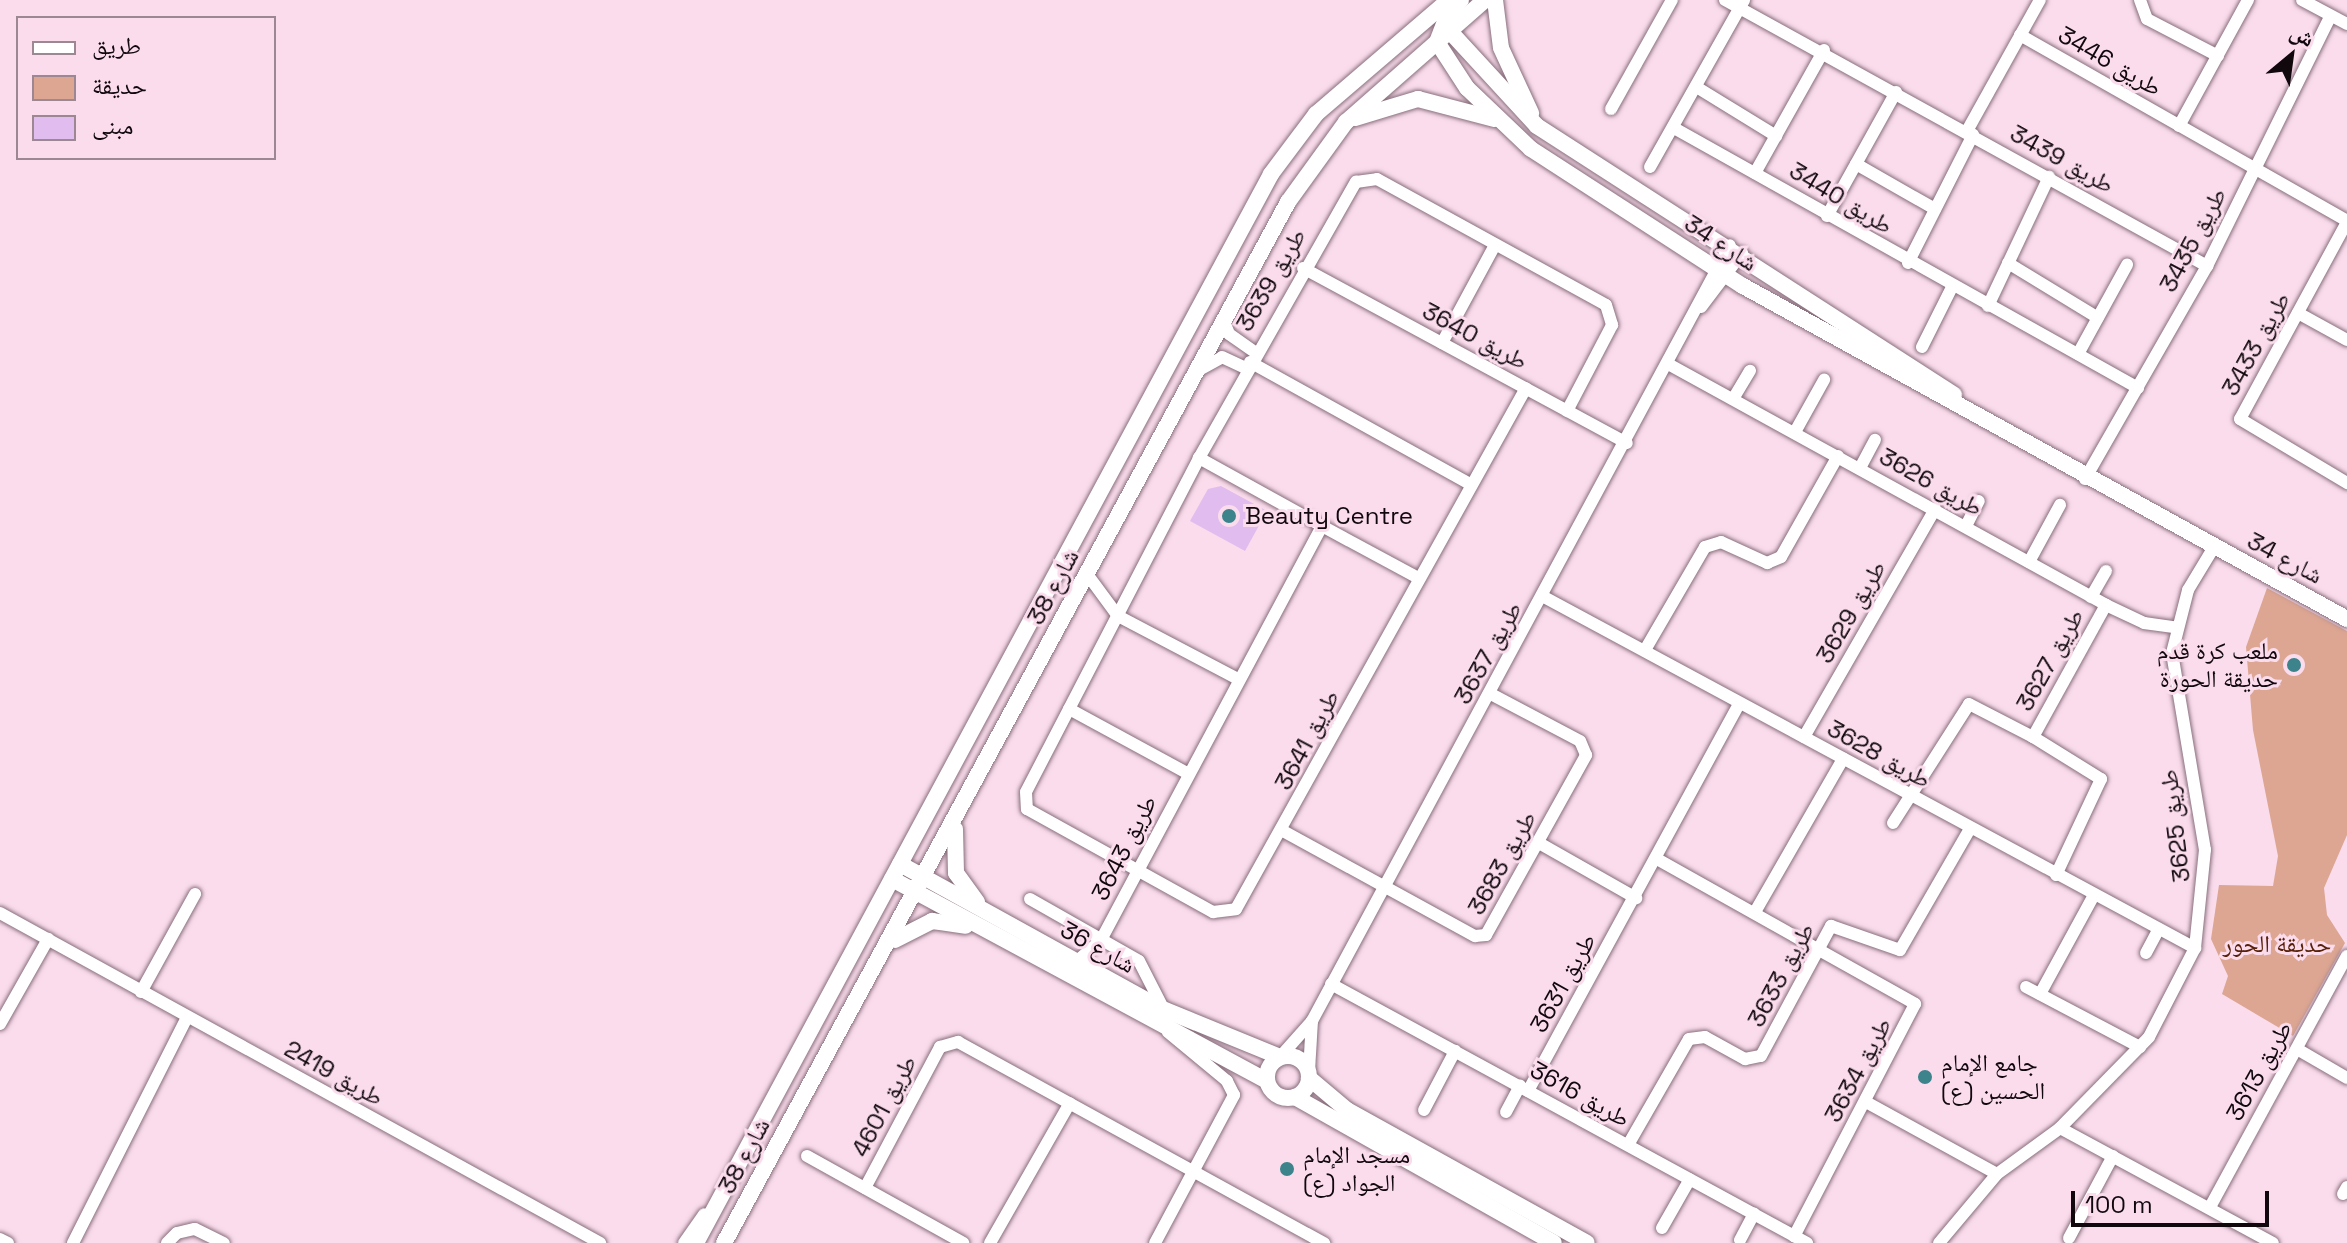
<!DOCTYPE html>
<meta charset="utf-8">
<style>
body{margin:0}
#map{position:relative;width:2347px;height:1243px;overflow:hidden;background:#fadcec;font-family:"Space Grotesk","Noto Naskh Arabic",sans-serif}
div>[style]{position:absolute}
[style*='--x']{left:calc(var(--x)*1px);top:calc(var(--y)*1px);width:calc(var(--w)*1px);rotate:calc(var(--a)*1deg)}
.green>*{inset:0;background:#dca693}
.building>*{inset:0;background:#e1bcef}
.roads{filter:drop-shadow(0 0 2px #886e7c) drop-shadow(0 0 2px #886e7c)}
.minor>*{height:12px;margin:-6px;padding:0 6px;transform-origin:6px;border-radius:6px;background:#fff}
.tertiary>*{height:16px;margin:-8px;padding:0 8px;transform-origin:8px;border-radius:8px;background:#fff}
.tertiary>.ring{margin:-8px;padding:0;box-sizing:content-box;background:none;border:16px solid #fff;border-radius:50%}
.dots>*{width:22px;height:22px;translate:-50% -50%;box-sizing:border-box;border:4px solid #fadcec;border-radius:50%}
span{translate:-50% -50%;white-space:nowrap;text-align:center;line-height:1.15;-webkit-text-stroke:6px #fadcec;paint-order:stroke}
.street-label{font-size:24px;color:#11080d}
.poi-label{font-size:24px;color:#11080d}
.left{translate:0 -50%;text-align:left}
.right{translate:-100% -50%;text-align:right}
.park-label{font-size:24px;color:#572008}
.legend{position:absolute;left:16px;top:16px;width:260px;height:144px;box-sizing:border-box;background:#fadcec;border:2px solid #9d8793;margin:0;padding:10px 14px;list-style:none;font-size:24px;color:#11080d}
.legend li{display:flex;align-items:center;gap:16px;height:40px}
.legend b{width:40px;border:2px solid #9d8793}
.north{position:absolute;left:2251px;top:16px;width:80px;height:80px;-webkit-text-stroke:6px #fadcec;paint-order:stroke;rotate:29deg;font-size:22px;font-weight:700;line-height:32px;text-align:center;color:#11080d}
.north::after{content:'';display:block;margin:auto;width:28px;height:36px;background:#11080d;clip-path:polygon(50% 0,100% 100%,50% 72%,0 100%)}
.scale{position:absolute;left:2071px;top:1191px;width:198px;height:36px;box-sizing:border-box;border:4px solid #11080d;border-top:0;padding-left:10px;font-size:24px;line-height:28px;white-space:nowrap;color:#11080d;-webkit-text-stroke:6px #fadcec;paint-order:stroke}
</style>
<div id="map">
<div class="green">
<div style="clip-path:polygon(2267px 588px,2347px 631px,2347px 835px,2324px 888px,2327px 915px,2345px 943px,2293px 1036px,2222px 994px,2228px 976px,2211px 939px,2219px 885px,2273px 886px,2278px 856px,2253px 730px,2246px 647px)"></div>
</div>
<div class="building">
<div style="clip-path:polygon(1221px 486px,1267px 511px,1245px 551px,1190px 521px,1208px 489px)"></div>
</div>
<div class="roads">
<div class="minor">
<div style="--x:1725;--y:0;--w:551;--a:28.89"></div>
<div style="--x:2140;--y:0;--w:20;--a:70"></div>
<div style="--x:2147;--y:19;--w:80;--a:27.5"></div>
<div style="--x:2302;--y:0;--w:51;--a:28.1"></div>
<div style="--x:2020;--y:35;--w:376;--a:29.6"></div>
<div style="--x:1698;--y:88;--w:92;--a:31.6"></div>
<div style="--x:1611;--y:109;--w:125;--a:-60.8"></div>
<div style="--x:2179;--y:126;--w:144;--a:-61.3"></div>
<div style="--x:1674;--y:128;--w:532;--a:29.26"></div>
<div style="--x:1967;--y:131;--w:150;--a:-60.9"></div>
<div style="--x:1856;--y:164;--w:91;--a:29.7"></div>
<div style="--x:1650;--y:167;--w:192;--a:-60.6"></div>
<div style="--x:1755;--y:173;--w:141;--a:-60.7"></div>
<div style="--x:1827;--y:216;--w:142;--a:-60.9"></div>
<div style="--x:2347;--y:222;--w:224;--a:118.5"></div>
<div style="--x:2240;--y:419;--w:125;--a:30.9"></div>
<div style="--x:1908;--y:263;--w:144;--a:-63.1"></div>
<div style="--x:2008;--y:263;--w:105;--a:31.4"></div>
<div style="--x:1303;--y:268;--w:368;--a:28.4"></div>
<div style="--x:1988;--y:306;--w:143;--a:-64.7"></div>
<div style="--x:1701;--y:307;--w:68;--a:-52.8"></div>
<div style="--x:2298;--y:313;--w:56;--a:28.9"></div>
<div style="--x:1223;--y:319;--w:16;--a:68"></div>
<div style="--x:1229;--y:334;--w:32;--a:35"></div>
<div style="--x:1442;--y:343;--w:111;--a:-61.6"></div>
<div style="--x:1922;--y:347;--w:67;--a:-63.4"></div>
<div style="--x:2078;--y:354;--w:102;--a:-61.2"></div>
<div style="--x:1250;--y:362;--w:252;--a:29"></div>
<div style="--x:1670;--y:365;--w:498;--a:28.8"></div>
<div style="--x:2106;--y:605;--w:42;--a:25.3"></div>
<div style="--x:2144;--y:623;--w:30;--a:8"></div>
<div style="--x:1199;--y:370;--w:26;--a:-29"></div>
<div style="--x:1222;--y:357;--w:26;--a:25"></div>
<div style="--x:1733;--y:399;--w:33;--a:-59"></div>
<div style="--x:1795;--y:432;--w:60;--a:-60.9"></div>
<div style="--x:1860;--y:468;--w:32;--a:-62"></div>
<div style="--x:2085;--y:479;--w:245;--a:-60.2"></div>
<div style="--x:2207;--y:266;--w:278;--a:-63.7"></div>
<div style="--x:1322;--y:526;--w:141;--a:-151.1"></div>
<div style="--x:1199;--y:458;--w:318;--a:-60.4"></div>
<div style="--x:1356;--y:182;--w:21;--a:-8"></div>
<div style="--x:1377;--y:179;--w:261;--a:28.8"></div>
<div style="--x:1606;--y:305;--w:21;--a:73"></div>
<div style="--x:1612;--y:325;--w:97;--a:117.6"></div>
<div style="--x:1966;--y:526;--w:28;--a:-63"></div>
<div style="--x:2029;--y:562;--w:65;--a:-61.5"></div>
<div style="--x:1087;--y:574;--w:52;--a:53.6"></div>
<div style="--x:1118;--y:616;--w:136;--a:27.7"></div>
<div style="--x:1544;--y:597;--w:740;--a:28.33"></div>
<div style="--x:2091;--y:597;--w:30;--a:-60"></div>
<div style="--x:1645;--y:650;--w:119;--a:-59.8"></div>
<div style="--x:1705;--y:547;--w:17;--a:-17"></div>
<div style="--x:1721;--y:542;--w:51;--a:24.5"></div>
<div style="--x:1767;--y:563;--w:15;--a:-23"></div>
<div style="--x:1781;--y:557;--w:116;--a:-60.6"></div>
<div style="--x:1069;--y:709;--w:93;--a:117.4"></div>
<div style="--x:1026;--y:792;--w:17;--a:87"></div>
<div style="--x:1027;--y:809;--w:213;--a:29"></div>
<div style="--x:1213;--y:912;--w:23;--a:-7"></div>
<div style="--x:1236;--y:909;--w:596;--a:-60.9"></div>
<div style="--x:1804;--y:737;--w:263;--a:-60.1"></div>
<div style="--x:2033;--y:737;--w:80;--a:31.7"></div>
<div style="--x:2101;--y:779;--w:106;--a:115.1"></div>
<div style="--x:1187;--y:773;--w:134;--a:-151.5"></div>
<div style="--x:1069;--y:709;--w:283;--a:-62.6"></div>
<div style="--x:1893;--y:823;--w:141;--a:-57.4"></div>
<div style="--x:1969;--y:704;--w:72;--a:27.3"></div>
<div style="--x:2033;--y:737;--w:151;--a:-61.1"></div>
<div style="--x:1283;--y:831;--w:219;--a:28.7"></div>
<div style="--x:1475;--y:936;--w:11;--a:-5"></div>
<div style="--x:1486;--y:935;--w:206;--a:-60.9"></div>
<div style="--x:1586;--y:755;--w:15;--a:-113"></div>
<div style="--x:1580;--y:741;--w:101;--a:-152.2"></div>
<div style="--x:1539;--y:843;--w:112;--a:29.6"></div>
<div style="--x:1657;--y:859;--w:296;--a:29.3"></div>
<div style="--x:1915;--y:1004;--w:262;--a:117.5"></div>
<div style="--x:1030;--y:899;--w:125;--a:29.6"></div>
<div style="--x:1139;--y:961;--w:53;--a:62.9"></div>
<div style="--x:1755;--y:912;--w:177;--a:-60.1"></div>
<div style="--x:0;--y:913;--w:685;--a:28.81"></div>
<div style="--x:2146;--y:953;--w:27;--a:-62"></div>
<div style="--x:1076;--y:962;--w:33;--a:-41"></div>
<div style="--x:1101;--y:940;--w:469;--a:-61.9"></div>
<div style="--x:1322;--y:526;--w:109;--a:28.4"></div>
<div style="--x:1331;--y:984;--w:542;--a:28.55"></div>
<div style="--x:2026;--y:987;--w:129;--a:27.8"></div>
<div style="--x:141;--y:992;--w:112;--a:-61.1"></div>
<div style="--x:2040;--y:994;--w:113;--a:-61.4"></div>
<div style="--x:0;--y:1024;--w:98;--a:-60.5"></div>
<div style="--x:2297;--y:1049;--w:58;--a:30.1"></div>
<div style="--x:1280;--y:1057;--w:48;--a:-48.4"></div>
<div style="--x:1312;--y:1021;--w:881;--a:-61.69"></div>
<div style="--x:1309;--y:1071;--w:50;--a:-86.6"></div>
<div style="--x:1528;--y:1091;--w:441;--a:-61.4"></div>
<div style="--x:1866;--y:1102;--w:149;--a:28.8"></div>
<div style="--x:1424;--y:1110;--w:67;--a:-62.3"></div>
<div style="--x:1506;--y:1112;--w:30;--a:-62"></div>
<div style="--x:2060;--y:1128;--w:242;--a:28.4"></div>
<div style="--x:1628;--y:1145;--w:122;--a:-60.1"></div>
<div style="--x:1689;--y:1039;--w:16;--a:-7"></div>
<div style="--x:1705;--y:1037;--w:46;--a:28.8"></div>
<div style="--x:1745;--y:1059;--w:16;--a:-11"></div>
<div style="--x:1761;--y:1056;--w:148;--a:-61.7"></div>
<div style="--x:1831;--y:926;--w:73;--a:19.2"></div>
<div style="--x:1900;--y:950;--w:140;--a:-60"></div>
<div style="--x:807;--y:1156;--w:179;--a:29.1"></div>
<div style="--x:865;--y:1188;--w:160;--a:-62"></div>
<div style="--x:940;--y:1047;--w:19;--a:-16"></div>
<div style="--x:958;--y:1042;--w:418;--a:28.8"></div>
<div style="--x:2343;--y:1194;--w:8;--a:-60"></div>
<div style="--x:2210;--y:1207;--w:286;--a:-61.4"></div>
<div style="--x:1662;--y:1228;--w:56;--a:-60.3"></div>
<div style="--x:2069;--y:1238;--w:93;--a:-61.8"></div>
<div style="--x:0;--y:1239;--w:9;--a:27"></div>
<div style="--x:1740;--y:1240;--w:30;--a:-62"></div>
<div style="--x:73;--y:1243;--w:253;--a:-63.2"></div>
<div style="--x:167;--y:1243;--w:14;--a:-45"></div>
<div style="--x:177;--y:1233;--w:18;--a:-13"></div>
<div style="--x:195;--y:1229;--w:32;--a:26"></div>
<div style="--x:684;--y:1243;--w:35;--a:-55"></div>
<div style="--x:990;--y:1243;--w:161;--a:-60.3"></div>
<div style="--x:1155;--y:1243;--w:168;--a:-61.9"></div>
<div style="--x:1234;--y:1095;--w:16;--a:-117"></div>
<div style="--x:1227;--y:1081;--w:77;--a:-140.3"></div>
<div style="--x:1939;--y:1243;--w:90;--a:-50"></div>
<div style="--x:1997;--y:1174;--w:78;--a:-36.1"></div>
<div style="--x:2060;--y:1128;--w:127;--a:-45.6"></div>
<div style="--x:2149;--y:1037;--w:100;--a:-62.7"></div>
<div style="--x:2195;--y:948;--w:99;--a:-84.2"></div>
<div style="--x:2205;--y:850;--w:200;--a:-99.5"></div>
<div style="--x:2172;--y:653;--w:65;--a:-75.7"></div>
<div style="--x:2188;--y:590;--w:50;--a:-58.8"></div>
</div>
<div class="tertiary">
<div style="--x:1461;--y:0;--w:21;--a:131"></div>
<div style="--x:1447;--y:16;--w:28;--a:111"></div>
<div style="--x:1437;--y:42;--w:55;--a:56.9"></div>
<div style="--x:1467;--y:88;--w:88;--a:43.6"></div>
<div style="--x:1531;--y:149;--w:252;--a:32.9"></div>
<div style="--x:1743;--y:286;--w:690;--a:28.87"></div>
<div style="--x:1495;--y:0;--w:48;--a:82.9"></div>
<div style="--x:1501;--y:48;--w:72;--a:65.2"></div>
<div style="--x:1445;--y:26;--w:136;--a:47.4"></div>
<div style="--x:1537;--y:126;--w:496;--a:32.8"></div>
<div style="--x:1355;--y:118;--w:66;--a:-16.8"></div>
<div style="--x:1418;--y:99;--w:79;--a:14.7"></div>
<div style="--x:955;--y:829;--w:44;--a:88.7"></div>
<div style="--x:956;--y:873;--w:36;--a:54"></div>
<div style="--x:900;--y:864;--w:303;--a:28.9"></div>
<div style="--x:1165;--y:1010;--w:124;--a:22.2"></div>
<div style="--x:892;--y:879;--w:426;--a:28.3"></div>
<div style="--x:895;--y:940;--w:42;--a:-27.2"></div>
<div style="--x:932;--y:921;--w:34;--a:8"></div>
<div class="ring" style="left:1267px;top:1056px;width:26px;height:26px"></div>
<div style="--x:1309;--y:1078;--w:50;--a:40.1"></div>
<div style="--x:1347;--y:1110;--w:274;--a:29"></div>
<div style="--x:1295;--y:1097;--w:297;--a:29.4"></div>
<div style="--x:696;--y:1243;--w:1214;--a:-61.72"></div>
<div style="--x:1271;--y:174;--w:75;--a:-53.1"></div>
<div style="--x:1316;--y:114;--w:175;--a:-40.6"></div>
<div style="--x:724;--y:1243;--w:1184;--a:-61.55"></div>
<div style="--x:1288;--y:202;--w:99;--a:-54.1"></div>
<div style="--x:1346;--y:122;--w:185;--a:-41.3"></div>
</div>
</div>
<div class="dots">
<div style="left:1229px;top:516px;background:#3c838b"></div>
<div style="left:2294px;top:665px;background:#3c838b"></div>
<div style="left:1925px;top:1077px;background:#3c838b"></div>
<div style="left:1287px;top:1169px;background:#3c838b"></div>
</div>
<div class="street-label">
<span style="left:2110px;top:61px;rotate:30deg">طريق 3446</span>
<span style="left:2062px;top:159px;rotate:29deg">طريق 3439</span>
<span style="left:1841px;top:198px;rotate:31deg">طريق 3440</span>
<span style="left:2193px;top:240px;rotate:-62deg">طريق 3435</span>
<span style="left:1721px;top:243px;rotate:33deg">شارع 34</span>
<span style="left:1271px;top:280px;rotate:-60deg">طريق 3639</span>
<span style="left:1475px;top:336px;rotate:28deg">طريق 3640</span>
<span style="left:2256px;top:344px;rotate:-61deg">طريق 3433</span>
<span style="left:1931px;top:482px;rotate:29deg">طريق 3626</span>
<span style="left:2285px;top:558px;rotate:28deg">شارع 34</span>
<span style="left:1053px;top:587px;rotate:-62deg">شارع 38</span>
<span style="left:1851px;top:612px;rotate:-60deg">طريق 3629</span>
<span style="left:1488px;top:653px;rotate:-61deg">طريق 3637</span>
<span style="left:2050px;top:660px;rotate:-61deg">طريق 3627</span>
<span style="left:1307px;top:740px;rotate:-62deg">طريق 3641</span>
<span style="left:1879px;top:754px;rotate:29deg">طريق 3628</span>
<span style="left:2175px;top:826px;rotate:-97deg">طريق 3625</span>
<span style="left:1124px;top:848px;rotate:-63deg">طريق 3643</span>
<span style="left:1502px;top:863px;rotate:-61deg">طريق 3683</span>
<span style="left:1098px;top:947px;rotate:29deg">شارع 36</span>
<span style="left:1781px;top:975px;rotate:-62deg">طريق 3633</span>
<span style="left:1563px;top:983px;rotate:-61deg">طريق 3631</span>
<span style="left:1858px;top:1070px;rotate:-62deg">طريق 3634</span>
<span style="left:2259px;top:1071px;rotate:-61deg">طريق 3613</span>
<span style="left:334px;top:1073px;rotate:29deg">طريق 2419</span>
<span style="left:1580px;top:1094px;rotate:29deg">طريق 3616</span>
<span style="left:884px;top:1106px;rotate:-62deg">طريق 4601</span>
<span style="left:744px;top:1156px;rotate:-62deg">شارع 38</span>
</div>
<div class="poi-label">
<span class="left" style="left:1245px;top:516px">Beauty Centre</span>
<span class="right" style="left:2278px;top:665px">ملعب كرة قدم<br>حديقة الحورة</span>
<span class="left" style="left:1941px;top:1077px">جامع الإمام<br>الحسين (ع)</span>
<span class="left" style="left:1303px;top:1169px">مسجد الإمام<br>الجواد (ع)</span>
</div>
<div class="park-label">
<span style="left:2277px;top:944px">حديقة الحور</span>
</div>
<ul class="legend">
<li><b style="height:10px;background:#fff"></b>طريق</li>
<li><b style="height:22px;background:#dca693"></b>حديقة</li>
<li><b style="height:22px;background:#e1bcef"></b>مبنى</li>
</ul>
<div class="north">ش</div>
<div class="scale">100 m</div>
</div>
